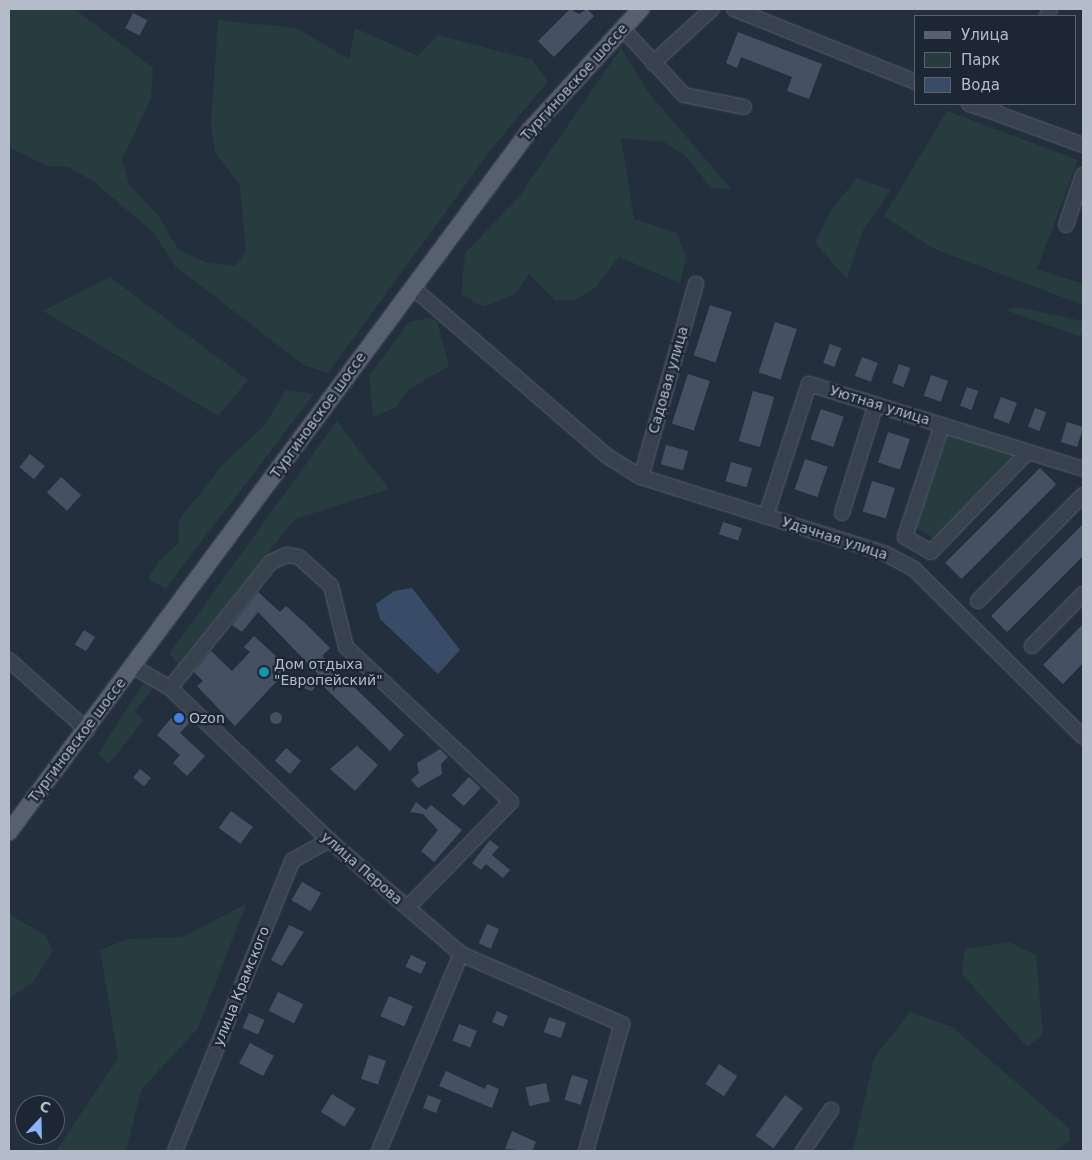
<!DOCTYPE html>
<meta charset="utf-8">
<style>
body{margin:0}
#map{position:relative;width:1092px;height:1160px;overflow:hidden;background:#242f3e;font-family:"DejaVu Sans",sans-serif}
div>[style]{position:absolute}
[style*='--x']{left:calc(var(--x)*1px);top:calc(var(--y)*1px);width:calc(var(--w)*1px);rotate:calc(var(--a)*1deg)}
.green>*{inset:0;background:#263c3f}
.water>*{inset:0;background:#394c67}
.building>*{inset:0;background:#455162;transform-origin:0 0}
.round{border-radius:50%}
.roads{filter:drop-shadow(0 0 1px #565f6c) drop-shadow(0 0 1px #565f6c)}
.minor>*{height:14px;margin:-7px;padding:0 7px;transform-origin:7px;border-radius:7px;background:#38414e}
.major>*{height:16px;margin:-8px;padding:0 8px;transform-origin:8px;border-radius:8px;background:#56606e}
.dots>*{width:14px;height:14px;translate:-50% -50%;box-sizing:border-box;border:2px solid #1d2633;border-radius:50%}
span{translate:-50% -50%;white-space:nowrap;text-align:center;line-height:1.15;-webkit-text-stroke:4.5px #1d2633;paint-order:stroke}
.street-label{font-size:14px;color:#b4bcc9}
.poi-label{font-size:14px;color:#b4bcc9}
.left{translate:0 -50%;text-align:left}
.frame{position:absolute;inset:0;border:10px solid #b4bcc9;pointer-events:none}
.legend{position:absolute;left:914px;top:15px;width:162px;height:90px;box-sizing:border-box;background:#1d2633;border:1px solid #59626f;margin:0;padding:6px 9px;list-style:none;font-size:15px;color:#b4bcc9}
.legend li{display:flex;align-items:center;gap:10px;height:25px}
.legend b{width:25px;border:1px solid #59626f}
.north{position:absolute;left:15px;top:1095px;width:50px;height:50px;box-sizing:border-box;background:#1d2633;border:1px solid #59626f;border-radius:50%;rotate:21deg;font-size:14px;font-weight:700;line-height:20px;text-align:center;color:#b4bcc9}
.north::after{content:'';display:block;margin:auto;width:18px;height:22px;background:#8ab4f8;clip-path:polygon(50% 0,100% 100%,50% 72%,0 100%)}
</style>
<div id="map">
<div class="green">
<div style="clip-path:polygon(9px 9px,74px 9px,153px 68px,151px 99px,122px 159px,129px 185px,158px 215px,178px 249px,205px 262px,234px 266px,246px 252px,240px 185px,215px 152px,211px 124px,218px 20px,296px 28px,349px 59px,355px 28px,418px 56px,438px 35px,532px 60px,548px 81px,493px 147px,328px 373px,304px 365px,175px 266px,153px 232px,93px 181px,68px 167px,47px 166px,9px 147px)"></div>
<div style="clip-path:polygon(621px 48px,649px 93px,731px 189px,711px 188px,686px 156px,664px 142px,621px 138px,634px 219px,677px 233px,686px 257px,680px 283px,619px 257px,595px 288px,575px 300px,555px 300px,529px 274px,515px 294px,483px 307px,461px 294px,465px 253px,518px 198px)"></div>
<div style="clip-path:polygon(947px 111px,1078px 160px,1037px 269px,1083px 284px,1083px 305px,932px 248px,884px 216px)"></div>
<div style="clip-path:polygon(857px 178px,891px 190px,863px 230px,847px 279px,815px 243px,830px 212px)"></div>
<div style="clip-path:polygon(110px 277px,248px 380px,218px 416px,43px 311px)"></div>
<div style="clip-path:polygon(1018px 307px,1083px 321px,1083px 333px,1079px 336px,1005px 310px)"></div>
<div style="clip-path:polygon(428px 318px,437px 321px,449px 366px,408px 390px,395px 408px,373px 417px,369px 376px,409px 322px)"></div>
<div style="clip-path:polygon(286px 390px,314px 394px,166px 588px,148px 579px,158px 562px,178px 544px,179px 520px,224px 463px,264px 426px)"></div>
<div style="clip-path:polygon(337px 421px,389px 489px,295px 519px,178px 663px,169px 654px)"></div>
<div style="clip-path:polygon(955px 432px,1012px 455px,933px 538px,916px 528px,947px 436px)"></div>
<div style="clip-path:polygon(145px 680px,154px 687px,135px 711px,143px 720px,109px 764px,98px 754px)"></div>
<div style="clip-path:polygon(246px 904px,198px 1028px,141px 1090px,126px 1151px,56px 1151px,118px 1058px,100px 950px,128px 939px,182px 937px)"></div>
<div style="clip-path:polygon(9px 914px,45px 935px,53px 950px,34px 981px,9px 999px)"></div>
<div style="clip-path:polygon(1009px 942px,1036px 955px,1043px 1034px,1027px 1047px,962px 974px,965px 949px)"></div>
<div style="clip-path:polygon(910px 1012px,952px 1027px,1069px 1128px,1070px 1141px,1054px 1151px,853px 1151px,874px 1058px)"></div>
</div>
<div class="water">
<div style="clip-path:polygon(412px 588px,460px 650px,438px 674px,380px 619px,376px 604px,394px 591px)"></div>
</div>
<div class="building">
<div style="clip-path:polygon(570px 9px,579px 14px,587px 9px,594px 16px,554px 57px,538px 41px)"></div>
<div style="left:133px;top:13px;width:16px;height:17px;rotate:27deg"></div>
<div style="clip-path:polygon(738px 32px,822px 64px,809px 99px,787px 91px,792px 77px,741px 57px,737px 68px,726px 63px)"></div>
<div style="left:710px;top:305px;width:23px;height:53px;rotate:18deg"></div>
<div style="left:775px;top:322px;width:23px;height:53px;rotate:18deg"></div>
<div style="left:830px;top:344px;width:12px;height:20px;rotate:20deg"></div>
<div style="left:862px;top:357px;width:17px;height:20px;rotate:21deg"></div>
<div style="left:899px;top:364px;width:12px;height:20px;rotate:20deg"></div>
<div style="left:688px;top:374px;width:23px;height:52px;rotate:18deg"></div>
<div style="left:931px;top:375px;width:18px;height:22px;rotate:19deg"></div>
<div style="left:967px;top:387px;width:12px;height:20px;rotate:20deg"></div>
<div style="left:753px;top:391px;width:22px;height:52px;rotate:16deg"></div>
<div style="left:1001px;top:397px;width:17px;height:22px;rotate:21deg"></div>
<div style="left:1035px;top:408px;width:12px;height:20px;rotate:20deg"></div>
<div style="left:821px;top:409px;width:24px;height:32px;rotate:19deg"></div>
<div style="left:1067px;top:422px;width:17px;height:21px;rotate:17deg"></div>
<div style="left:888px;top:432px;width:23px;height:32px;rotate:18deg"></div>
<div style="left:666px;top:445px;width:23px;height:20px;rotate:15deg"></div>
<div style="left:30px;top:454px;width:19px;height:17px;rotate:39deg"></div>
<div style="left:805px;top:459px;width:24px;height:32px;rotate:19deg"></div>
<div style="left:731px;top:462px;width:22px;height:20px;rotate:16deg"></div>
<div style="left:1040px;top:468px;width:23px;height:134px;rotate:45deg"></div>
<div style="left:61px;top:477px;width:27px;height:21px;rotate:42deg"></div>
<div style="left:872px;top:481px;width:24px;height:32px;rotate:17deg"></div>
<div style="left:723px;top:522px;width:20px;height:13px;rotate:18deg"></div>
<div style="clip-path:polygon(1083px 524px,1083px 556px,1007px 632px,991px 616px)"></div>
<div style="clip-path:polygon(258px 592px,280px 612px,286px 606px,305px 623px,330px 648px,322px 656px,404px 735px,390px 751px,319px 682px,312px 691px,305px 689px,304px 681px,318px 674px,258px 612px,242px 632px,232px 625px)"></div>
<div style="clip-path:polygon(1083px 624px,1083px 663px,1063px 684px,1043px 665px)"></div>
<div style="left:84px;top:630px;width:13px;height:17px;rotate:32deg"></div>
<div style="clip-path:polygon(254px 636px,289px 668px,235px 726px,197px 686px,203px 681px,194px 672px,211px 651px,232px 671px,250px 652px,244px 647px)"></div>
<div style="clip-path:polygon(178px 710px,191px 721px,180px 733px,205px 756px,187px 776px,173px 763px,180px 755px,157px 735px)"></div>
<div class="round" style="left:270px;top:712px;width:12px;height:12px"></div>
<div style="clip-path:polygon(357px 746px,378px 765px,355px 791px,330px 769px)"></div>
<div style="left:286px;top:748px;width:20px;height:17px;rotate:41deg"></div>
<div style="clip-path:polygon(440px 749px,448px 757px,441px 764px,442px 774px,418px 788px,411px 780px,419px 773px,417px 763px)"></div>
<div style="left:140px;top:769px;width:14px;height:11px;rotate:39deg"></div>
<div style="left:469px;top:777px;width:16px;height:25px;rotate:43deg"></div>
<div style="clip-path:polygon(416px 802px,426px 810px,431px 805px,462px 830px,434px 862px,421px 851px,438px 830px,423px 814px,410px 812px)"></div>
<div style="left:231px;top:811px;width:27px;height:21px;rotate:36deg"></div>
<div style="clip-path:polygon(490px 840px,499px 847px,492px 855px,510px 870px,503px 878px,486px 864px,481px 870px,472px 863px)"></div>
<div style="left:302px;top:882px;width:22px;height:21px;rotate:30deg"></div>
<div style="left:487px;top:924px;width:13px;height:21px;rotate:23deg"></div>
<div style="clip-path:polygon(289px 925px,304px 932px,282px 966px,271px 960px)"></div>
<div style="left:411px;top:955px;width:17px;height:13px;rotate:25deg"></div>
<div style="left:278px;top:992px;width:28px;height:21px;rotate:26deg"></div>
<div style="left:389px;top:996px;width:26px;height:22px;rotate:23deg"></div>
<div style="left:497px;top:1011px;width:12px;height:12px;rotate:24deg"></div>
<div style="left:249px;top:1013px;width:17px;height:16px;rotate:24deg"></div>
<div style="left:549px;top:1017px;width:18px;height:16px;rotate:19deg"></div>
<div style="left:459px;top:1024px;width:19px;height:18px;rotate:21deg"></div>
<div style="left:250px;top:1043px;width:27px;height:23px;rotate:28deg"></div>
<div style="left:369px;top:1055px;width:18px;height:25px;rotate:19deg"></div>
<div style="left:719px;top:1064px;width:22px;height:24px;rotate:34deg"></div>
<div style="clip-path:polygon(446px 1071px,485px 1089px,487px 1084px,499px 1089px,492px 1108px,439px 1086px)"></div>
<div style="left:572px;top:1075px;width:17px;height:26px;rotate:17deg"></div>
<div style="left:546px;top:1083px;width:19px;height:21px;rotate:78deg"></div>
<div style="left:332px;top:1094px;width:28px;height:21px;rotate:32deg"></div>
<div style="left:428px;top:1095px;width:14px;height:14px;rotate:21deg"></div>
<div style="left:785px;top:1095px;width:22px;height:50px;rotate:36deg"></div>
<div style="clip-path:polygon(512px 1131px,536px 1142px,532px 1151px,505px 1149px)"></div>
</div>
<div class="roads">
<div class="minor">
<div style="--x:734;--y:9;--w:196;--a:21.9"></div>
<div style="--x:1047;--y:16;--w:8;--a:-67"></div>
<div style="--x:622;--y:28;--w:91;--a:47.2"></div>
<div style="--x:684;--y:95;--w:61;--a:11.3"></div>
<div style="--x:653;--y:63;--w:80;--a:-42.5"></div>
<div style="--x:969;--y:104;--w:17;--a:17"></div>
<div style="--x:985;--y:109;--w:10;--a:-24"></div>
<div style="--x:985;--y:109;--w:104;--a:20.2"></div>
<div style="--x:1066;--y:225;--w:53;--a:-71.2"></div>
<div style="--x:412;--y:287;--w:258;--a:40.9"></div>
<div style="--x:607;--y:456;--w:40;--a:32"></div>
<div style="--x:641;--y:477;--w:257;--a:17.4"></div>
<div style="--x:886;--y:554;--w:32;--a:28"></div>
<div style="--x:914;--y:569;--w:238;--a:44.8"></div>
<div style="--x:942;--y:425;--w:118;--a:108.3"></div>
<div style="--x:905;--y:537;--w:30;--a:30"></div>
<div style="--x:931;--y:552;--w:139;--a:-45.9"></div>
<div style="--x:641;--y:477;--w:201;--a:-74.1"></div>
<div style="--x:842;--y:513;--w:114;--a:-72.7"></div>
<div style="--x:766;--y:516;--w:139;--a:-72"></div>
<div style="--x:809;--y:384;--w:287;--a:17.2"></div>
<div style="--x:978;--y:601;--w:149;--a:-45.3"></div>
<div style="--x:1032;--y:646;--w:73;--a:-45.6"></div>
<div style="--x:9;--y:660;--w:105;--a:41.9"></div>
<div style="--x:132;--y:666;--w:44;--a:30.1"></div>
<div style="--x:170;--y:688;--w:220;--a:43.7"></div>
<div style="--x:329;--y:840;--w:174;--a:40.8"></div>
<div style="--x:461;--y:954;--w:176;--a:23.5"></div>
<div style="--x:622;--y:1024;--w:132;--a:105.8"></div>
<div style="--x:170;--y:688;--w:161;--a:-51.3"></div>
<div style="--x:271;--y:562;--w:17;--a:-24"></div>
<div style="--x:287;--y:555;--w:12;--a:9"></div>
<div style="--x:299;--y:557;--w:43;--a:42.2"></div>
<div style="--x:331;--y:586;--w:63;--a:76.2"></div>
<div style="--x:346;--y:647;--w:226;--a:43.2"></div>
<div style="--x:511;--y:802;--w:148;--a:134.5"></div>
<div style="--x:175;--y:1151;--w:313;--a:-68"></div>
<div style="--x:292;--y:861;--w:43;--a:-29.6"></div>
<div style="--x:379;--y:1151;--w:213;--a:-67.4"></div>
<div style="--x:803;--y:1151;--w:50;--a:-55.7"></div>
</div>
<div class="major">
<div style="--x:9;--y:832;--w:874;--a:-53.42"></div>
<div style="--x:530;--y:130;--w:164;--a:-47.5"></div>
</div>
</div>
<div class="dots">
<div style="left:264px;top:672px;background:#0f9aa8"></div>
<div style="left:179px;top:718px;background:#3f7fe0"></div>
</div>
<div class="street-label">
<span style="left:574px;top:82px;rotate:-48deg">Тургиновское шоссе</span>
<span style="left:668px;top:380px;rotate:-74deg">Садовая улица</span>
<span style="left:880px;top:405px;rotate:17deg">Уютная улица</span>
<span style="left:318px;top:415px;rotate:-54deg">Тургиновское шоссе</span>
<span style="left:835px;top:538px;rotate:18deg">Удачная улица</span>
<span style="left:77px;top:740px;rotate:-53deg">Тургиновское шоссе</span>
<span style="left:362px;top:868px;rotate:41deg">улица Перова</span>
<span style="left:241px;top:986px;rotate:-68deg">улица Крамского</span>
</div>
<div class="poi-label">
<span class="left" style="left:274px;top:672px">Дом отдыха<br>"Европейский"</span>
<span class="left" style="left:189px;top:718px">Ozon</span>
</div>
<div class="frame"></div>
<ul class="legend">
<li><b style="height:6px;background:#56606e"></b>Улица</li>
<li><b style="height:14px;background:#263c3f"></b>Парк</li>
<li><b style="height:14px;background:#394c67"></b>Вода</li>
</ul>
<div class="north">С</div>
</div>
